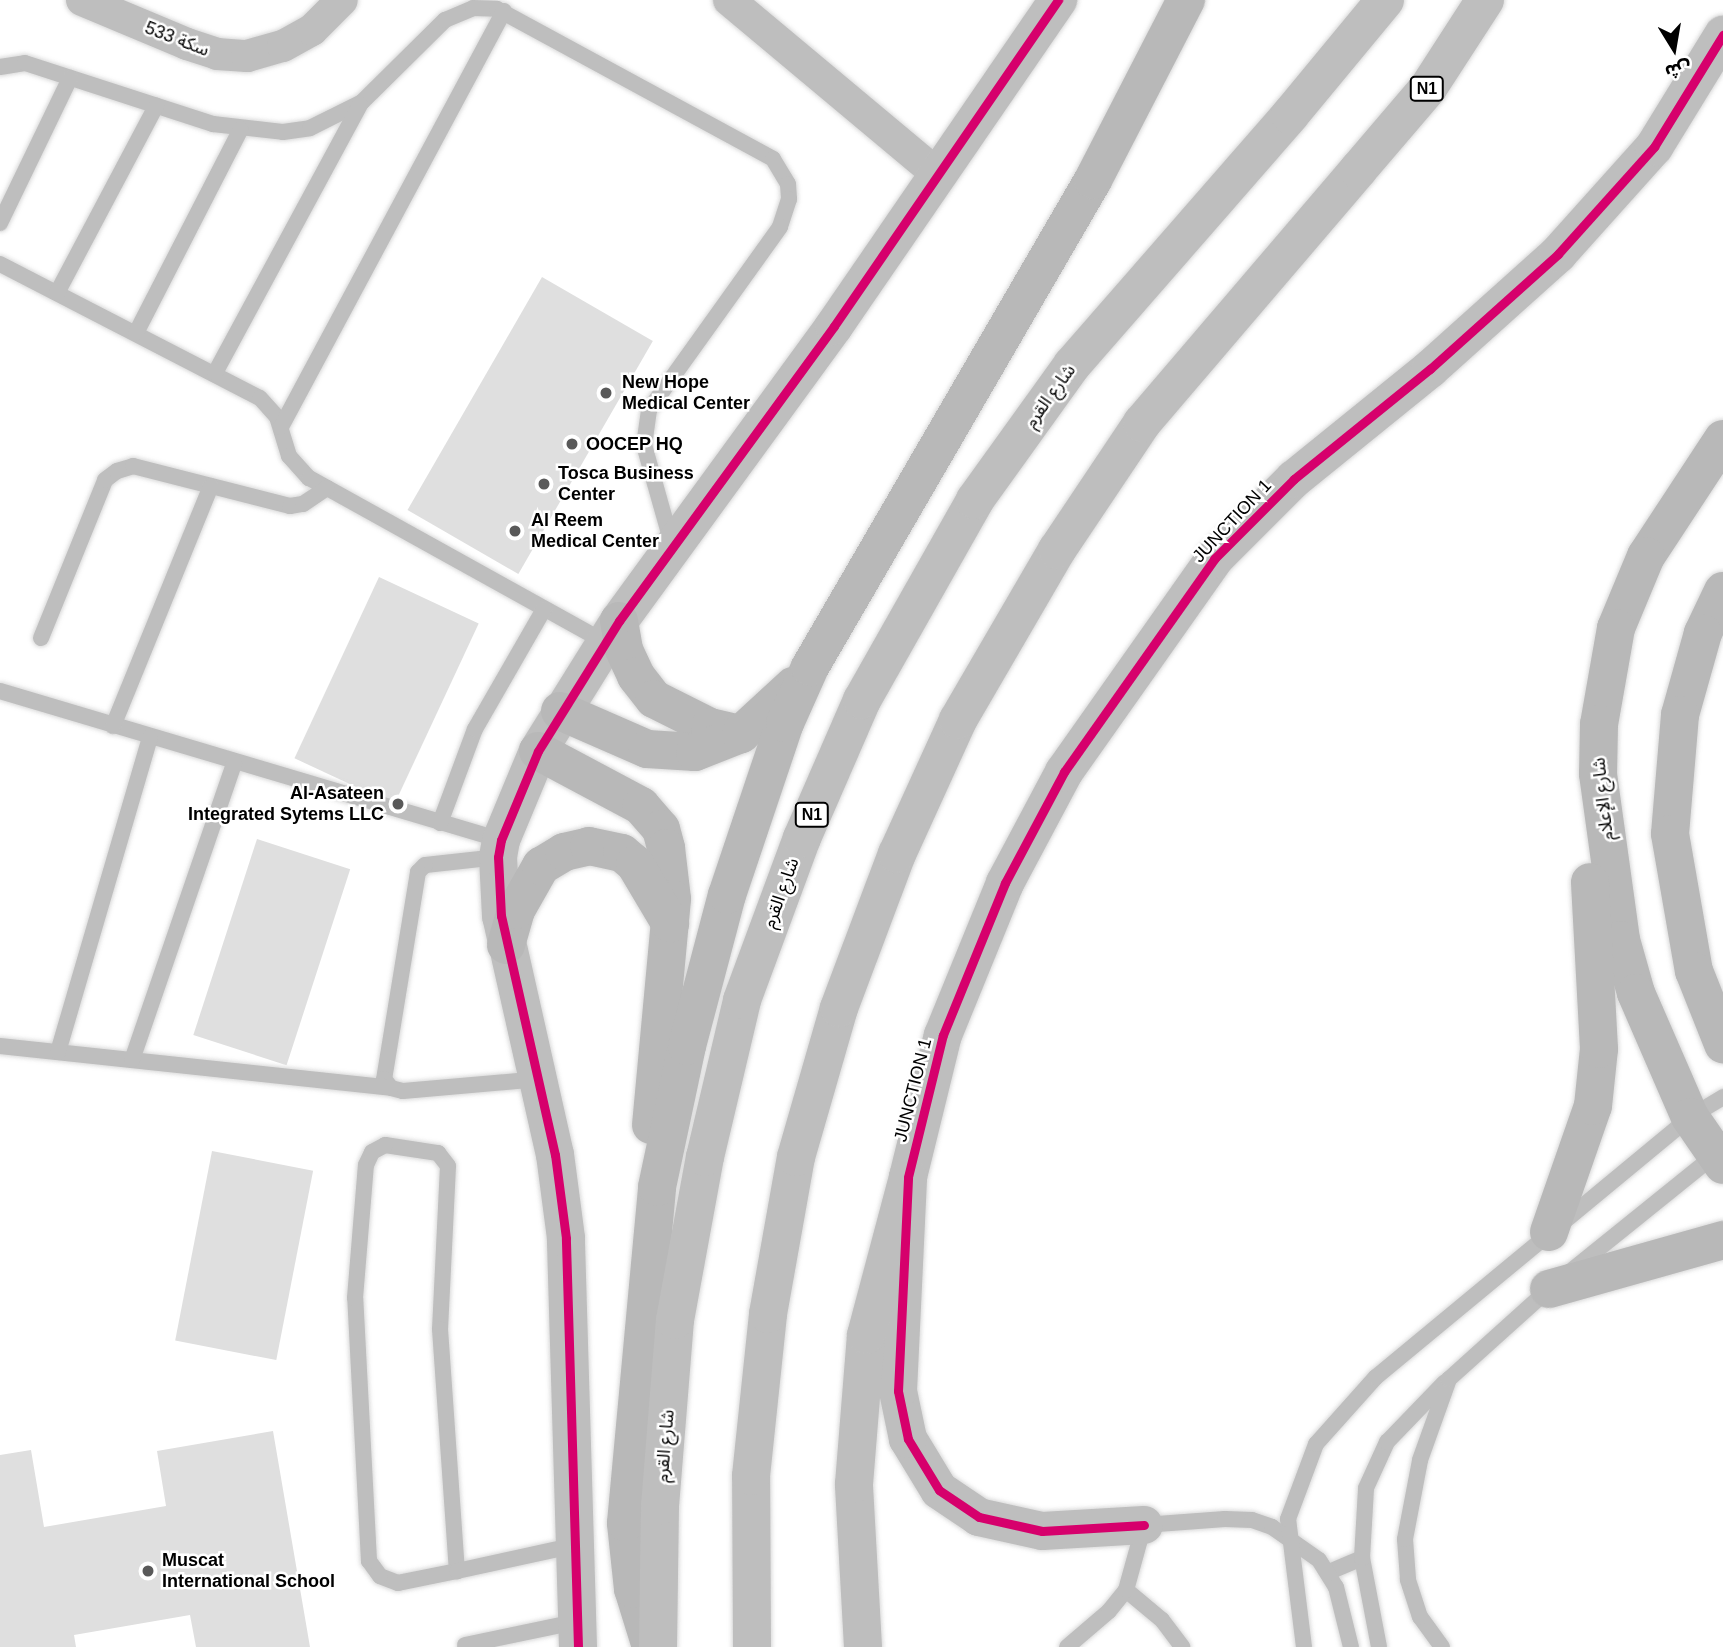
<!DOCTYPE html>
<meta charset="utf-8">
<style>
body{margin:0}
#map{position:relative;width:1723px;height:1647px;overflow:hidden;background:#fff;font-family:Arial,"Noto Sans Arabic",sans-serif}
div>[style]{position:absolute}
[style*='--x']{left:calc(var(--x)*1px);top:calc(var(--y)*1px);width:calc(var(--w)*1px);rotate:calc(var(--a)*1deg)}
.building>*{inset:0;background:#dfdfdf;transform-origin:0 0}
.roads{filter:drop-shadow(0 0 2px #dbdbdb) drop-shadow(0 0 2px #dbdbdb)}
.service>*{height:16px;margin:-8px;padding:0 8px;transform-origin:8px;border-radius:8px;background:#bebebe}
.minor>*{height:32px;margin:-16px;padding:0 16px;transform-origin:16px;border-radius:16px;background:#bebebe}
.tertiary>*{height:38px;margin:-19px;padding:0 19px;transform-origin:19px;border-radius:19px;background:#bebebe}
.secondary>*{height:38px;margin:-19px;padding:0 19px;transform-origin:19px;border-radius:19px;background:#b8b8b8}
.trunk>*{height:38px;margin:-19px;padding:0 19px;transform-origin:19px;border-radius:19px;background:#bebebe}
.motorway>*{height:38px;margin:-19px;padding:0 19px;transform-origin:19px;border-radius:19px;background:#bebebe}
.cycleway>*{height:9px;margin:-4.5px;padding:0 4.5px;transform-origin:4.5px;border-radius:4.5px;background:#d6006c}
.dots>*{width:19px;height:19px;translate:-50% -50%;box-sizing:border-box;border:4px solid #fff;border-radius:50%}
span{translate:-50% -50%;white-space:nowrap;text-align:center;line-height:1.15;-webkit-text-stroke:5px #fff;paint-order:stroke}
.shield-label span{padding:2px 5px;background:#fff;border:2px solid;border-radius:5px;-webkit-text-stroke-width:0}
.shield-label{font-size:16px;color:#000;font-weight:700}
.street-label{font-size:18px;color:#000}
.poi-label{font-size:18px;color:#000;font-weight:700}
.left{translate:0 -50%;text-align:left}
.right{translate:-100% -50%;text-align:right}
.north{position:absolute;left:1639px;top:14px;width:70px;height:70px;-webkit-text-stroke:5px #fff;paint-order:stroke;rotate:169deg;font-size:19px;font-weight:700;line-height:28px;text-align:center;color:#000}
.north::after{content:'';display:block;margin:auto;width:24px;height:32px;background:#000;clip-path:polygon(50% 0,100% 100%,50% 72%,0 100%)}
</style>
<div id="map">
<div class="building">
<div style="left:542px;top:277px;width:128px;height:269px;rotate:30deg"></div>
<div style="left:379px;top:577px;width:110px;height:200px;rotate:25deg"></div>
<div style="left:257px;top:839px;width:98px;height:206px;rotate:18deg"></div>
<div style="left:212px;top:1151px;width:103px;height:193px;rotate:11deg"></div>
<div style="clip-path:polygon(273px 1431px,310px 1647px,196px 1647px,190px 1615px,74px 1635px,76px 1647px,0 1647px,0 1455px,31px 1450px,44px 1527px,166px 1506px,157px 1451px)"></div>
</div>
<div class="roads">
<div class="service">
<div style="--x:0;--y:67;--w:25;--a:-9"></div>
<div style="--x:25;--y:63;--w:198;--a:18"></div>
<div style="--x:213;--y:124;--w:70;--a:6.5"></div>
<div style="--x:283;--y:132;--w:27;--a:-8"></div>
<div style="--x:310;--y:128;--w:58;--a:-26.6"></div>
<div style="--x:362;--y:102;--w:117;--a:-44.7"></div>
<div style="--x:445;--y:20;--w:30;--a:-23"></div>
<div style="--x:473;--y:8;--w:24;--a:2"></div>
<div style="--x:497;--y:9;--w:314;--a:28.5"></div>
<div style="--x:773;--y:159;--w:29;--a:59"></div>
<div style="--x:788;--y:184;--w:15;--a:86"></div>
<div style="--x:789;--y:199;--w:29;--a:108"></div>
<div style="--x:780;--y:227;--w:225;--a:125.6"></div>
<div style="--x:649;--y:410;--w:35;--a:98"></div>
<div style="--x:644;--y:445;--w:103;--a:74.2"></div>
<div style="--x:0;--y:223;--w:161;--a:-64.2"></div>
<div style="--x:0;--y:264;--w:292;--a:27.3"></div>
<div style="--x:260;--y:398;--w:25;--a:48"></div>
<div style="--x:277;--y:417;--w:41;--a:72.9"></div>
<div style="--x:289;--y:456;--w:30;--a:48"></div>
<div style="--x:309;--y:478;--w:338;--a:29"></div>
<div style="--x:57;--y:293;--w:212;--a:-62.1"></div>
<div style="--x:136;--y:333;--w:229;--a:-62.8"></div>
<div style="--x:215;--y:373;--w:305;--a:-61.6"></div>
<div style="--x:281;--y:427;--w:472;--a:-61.8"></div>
<div style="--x:41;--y:638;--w:170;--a:-67.9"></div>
<div style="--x:105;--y:480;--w:15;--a:-37"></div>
<div style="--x:117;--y:471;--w:17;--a:-17"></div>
<div style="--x:133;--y:466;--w:162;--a:14.3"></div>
<div style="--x:290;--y:506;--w:13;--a:-9"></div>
<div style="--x:303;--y:504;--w:29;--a:-34"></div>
<div style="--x:0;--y:691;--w:523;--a:16.56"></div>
<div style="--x:113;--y:726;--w:259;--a:-67.8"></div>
<div style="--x:440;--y:823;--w:100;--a:-69.6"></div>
<div style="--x:475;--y:729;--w:138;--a:-60.1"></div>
<div style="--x:498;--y:857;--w:73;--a:173.7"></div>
<div style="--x:425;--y:865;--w:10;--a:135"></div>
<div style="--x:418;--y:872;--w:210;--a:99.3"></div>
<div style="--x:384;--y:1079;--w:11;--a:52"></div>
<div style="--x:391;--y:1088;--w:12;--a:14"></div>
<div style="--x:403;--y:1091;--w:137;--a:-5"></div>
<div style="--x:0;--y:1046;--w:393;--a:6.1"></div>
<div style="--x:58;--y:1052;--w:328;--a:-73.7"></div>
<div style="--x:132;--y:1060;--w:314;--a:-71"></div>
<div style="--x:385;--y:1145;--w:54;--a:8.6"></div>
<div style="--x:438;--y:1153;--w:16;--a:52"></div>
<div style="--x:448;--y:1166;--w:163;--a:92.8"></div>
<div style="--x:440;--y:1329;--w:243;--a:86"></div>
<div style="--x:457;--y:1571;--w:60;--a:168.5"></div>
<div style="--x:398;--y:1583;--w:19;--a:-159"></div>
<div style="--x:380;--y:1576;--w:19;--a:-126"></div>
<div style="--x:369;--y:1561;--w:263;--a:-93"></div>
<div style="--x:355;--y:1298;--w:133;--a:-85.3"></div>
<div style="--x:366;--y:1165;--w:14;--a:-65"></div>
<div style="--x:372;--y:1152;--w:15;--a:-28"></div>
<div style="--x:1571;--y:1271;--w:188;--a:-38.9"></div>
<div style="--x:457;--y:1571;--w:118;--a:-12.3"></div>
<div style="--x:1329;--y:1572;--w:36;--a:-23"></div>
<div style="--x:1126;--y:1590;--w:47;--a:39.8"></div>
<div style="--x:1162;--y:1620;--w:34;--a:53"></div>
<div style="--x:465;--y:1645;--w:112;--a:-11.8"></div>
<div style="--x:1067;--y:1647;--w:55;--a:-40.6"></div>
<div style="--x:1109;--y:1611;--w:27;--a:-51"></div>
<div style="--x:1126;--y:1590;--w:67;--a:-74.5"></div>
<div style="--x:1144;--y:1525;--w:81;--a:-4.2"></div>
<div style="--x:1225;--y:1519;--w:27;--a:2"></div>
<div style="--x:1252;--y:1520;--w:21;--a:19"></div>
<div style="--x:1272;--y:1527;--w:57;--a:35.1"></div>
<div style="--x:1319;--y:1560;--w:32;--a:58"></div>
<div style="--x:1336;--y:1587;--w:62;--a:76"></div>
<div style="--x:1304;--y:1647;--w:129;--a:-97.1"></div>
<div style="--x:1288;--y:1519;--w:80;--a:-69.5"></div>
<div style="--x:1316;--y:1444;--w:90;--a:-48.2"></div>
<div style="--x:1376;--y:1377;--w:408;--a:-39.6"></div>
<div style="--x:1690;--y:1117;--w:39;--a:-31"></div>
<div style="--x:1379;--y:1647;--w:91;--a:-100.8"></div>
<div style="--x:1362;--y:1558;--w:70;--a:-86.7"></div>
<div style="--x:1366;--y:1488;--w:51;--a:-65.5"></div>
<div style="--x:1387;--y:1442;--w:83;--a:-46"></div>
<div style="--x:1442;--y:1647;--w:37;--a:-126"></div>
<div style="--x:1420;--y:1617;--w:40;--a:-108"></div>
<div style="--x:1408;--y:1579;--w:40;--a:-94.3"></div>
<div style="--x:1405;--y:1539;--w:80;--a:-79.2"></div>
<div style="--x:1420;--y:1460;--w:86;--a:-70.3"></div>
<div style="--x:1449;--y:1379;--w:137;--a:-42"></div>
</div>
<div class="minor">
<div style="--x:82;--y:0;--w:114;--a:22.7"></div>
<div style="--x:187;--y:44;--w:32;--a:18"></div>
<div style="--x:217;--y:54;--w:30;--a:4"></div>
<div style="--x:247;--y:56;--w:37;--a:-16"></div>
<div style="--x:283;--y:46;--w:33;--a:-29"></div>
<div style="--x:312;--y:30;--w:42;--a:-45"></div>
<div style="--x:729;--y:0;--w:273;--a:39.9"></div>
</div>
<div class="tertiary">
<div style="--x:1144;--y:1525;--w:102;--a:176.6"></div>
<div style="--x:1042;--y:1531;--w:65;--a:-167.5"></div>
<div style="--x:979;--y:1517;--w:48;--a:-146"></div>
<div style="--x:939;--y:1490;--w:60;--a:-121.3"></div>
<div style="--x:908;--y:1439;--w:49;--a:-101.8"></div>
<div style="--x:898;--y:1391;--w:214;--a:-87.3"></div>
<div style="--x:908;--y:1177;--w:146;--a:-76.2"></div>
<div style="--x:943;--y:1035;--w:164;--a:-67.8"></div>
<div style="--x:1005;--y:883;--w:126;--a:-62"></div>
<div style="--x:1064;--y:772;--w:261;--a:-54.8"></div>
<div style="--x:1214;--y:559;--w:113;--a:-45"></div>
<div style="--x:1294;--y:479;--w:175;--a:-39"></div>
<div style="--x:1430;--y:369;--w:172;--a:-41.9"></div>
<div style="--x:1558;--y:254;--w:144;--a:-48.1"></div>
<div style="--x:1654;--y:147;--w:132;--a:-58.4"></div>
<div style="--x:578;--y:1647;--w:409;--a:-91.7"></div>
<div style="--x:566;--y:1238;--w:84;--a:-97.5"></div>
<div style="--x:555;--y:1155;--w:245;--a:-102.7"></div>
<div style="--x:501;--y:916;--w:59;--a:-92.9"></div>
<div style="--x:498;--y:857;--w:17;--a:-80"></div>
<div style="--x:501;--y:840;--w:96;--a:-67.4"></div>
<div style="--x:538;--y:751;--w:153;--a:-58.1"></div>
<div style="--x:619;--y:621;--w:365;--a:-53.9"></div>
<div style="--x:834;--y:326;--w:396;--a:-55.5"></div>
</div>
<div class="secondary">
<div style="--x:1723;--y:439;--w:140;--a:123.3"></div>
<div style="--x:1646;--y:556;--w:78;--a:112.6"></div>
<div style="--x:1616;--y:628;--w:97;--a:100"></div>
<div style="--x:1599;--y:724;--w:50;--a:91.1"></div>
<div style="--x:1598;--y:774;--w:168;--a:82.1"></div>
<div style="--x:1621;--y:940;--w:55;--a:74.2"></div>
<div style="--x:1636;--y:993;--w:135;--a:66.5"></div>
<div style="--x:1690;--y:1117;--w:58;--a:55.5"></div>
<div style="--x:1723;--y:591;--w:47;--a:115.5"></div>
<div style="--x:1703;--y:633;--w:85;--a:105.7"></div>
<div style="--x:1680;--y:715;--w:119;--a:94.8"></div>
<div style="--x:1670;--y:834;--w:139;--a:80.1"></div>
<div style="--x:1694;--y:971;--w:79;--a:68.3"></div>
<div style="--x:619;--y:621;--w:29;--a:80"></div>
<div style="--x:624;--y:650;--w:29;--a:65"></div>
<div style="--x:636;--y:676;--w:29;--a:52"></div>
<div style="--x:654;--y:699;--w:63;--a:26.6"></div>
<div style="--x:710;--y:727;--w:32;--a:13"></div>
<div style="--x:560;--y:711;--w:95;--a:23.6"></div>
<div style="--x:647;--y:749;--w:48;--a:3.6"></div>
<div style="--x:695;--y:752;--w:49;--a:-21.4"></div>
<div style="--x:741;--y:734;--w:71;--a:-42.7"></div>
<div style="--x:538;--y:751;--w:117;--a:28.1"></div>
<div style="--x:641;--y:806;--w:30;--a:49"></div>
<div style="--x:661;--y:829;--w:20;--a:75"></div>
<div style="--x:666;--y:848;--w:51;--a:83.3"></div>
<div style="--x:672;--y:899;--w:227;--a:95.3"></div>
<div style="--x:506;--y:945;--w:36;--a:-74"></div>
<div style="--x:516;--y:910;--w:51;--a:-60.4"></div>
<div style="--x:541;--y:866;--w:27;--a:-31"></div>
<div style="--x:564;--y:852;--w:26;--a:-13"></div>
<div style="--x:589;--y:846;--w:34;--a:12"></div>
<div style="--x:622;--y:853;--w:17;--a:40"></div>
<div style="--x:635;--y:864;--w:69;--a:59.3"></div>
<div style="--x:1549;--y:1232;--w:133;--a:-70.8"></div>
<div style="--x:1593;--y:1106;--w:57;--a:-84"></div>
<div style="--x:1599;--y:1049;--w:167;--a:-93.1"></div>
<div style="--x:1549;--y:1289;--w:181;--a:-15.7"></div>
<div style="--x:651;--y:1647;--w:61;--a:-107.2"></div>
<div style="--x:633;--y:1589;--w:66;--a:-96.1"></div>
<div style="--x:626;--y:1523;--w:337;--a:-84.7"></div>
<div style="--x:657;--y:1187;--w:144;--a:-78"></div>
<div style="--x:687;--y:1046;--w:156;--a:-75.2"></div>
<div style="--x:727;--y:895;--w:182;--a:-71.4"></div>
<div style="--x:785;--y:723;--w:61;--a:-65.9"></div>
<div style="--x:810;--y:667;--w:563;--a:-59.84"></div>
<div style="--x:1093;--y:180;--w:203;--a:-62.7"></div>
</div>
<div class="trunk">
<div style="--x:658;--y:1647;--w:141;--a:-89.2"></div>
<div style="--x:660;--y:1506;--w:187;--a:-85.4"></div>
<div style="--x:675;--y:1320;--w:166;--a:-79.6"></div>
<div style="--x:705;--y:1157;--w:161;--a:-76.7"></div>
<div style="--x:742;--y:1000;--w:173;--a:-69.7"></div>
<div style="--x:802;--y:838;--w:150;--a:-66.5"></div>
<div style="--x:862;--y:700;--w:230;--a:-60.5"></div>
<div style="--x:975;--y:500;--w:166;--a:-54.3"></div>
<div style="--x:1072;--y:365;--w:332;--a:-48.9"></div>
<div style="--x:752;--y:1647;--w:171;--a:-90.3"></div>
<div style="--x:751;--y:1476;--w:163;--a:-84"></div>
<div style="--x:768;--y:1314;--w:159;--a:-79.9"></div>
<div style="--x:796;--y:1157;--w:155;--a:-73.9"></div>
<div style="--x:839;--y:1008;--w:165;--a:-69.4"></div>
<div style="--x:897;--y:854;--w:147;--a:-65.5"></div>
<div style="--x:958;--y:720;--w:197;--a:-59.8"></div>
<div style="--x:1057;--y:550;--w:153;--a:-56.2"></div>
<div style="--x:1142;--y:423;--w:333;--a:-49.5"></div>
<div style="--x:863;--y:1647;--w:163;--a:-93.2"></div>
<div style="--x:854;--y:1484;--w:149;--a:-85.4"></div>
<div style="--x:866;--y:1335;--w:163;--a:-75.1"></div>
</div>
<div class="motorway">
<div style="--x:1290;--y:115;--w:149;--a:-50.4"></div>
<div style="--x:1358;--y:170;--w:108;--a:-49.5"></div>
<div style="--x:1428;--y:88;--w:105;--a:-57.1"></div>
</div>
</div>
<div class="cycleway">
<div style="--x:1144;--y:1525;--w:102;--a:176.6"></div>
<div style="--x:1042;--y:1531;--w:65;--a:-167.5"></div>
<div style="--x:979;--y:1517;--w:48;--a:-146"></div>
<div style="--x:939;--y:1490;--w:60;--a:-121.3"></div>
<div style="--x:908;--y:1439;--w:49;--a:-101.8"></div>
<div style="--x:898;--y:1391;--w:214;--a:-87.3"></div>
<div style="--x:908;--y:1177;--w:146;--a:-76.2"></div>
<div style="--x:943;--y:1035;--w:164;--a:-67.8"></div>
<div style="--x:1005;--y:883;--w:126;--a:-62"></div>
<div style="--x:1064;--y:772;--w:261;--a:-54.8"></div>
<div style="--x:1214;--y:559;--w:113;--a:-45"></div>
<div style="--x:1294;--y:479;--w:175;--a:-39"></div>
<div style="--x:1430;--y:369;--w:172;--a:-41.9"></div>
<div style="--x:1558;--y:254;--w:144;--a:-48.1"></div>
<div style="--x:1654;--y:147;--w:132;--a:-58.4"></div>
<div style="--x:578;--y:1647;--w:409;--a:-91.7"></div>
<div style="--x:566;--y:1238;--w:84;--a:-97.5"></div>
<div style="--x:555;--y:1155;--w:245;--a:-102.7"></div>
<div style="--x:501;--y:916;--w:59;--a:-92.9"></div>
<div style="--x:498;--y:857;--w:17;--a:-80"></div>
<div style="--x:501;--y:840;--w:96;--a:-67.4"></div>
<div style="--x:538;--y:751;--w:153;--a:-58.1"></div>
<div style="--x:619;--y:621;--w:365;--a:-53.9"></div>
<div style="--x:834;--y:326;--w:396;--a:-55.5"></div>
</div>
<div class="dots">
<div style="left:606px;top:393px;background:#595959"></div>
<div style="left:572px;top:444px;background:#595959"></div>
<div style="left:544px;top:484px;background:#595959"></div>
<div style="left:515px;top:531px;background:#595959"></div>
<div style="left:398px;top:804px;background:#595959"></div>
<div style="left:148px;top:1571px;background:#595959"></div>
</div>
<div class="shield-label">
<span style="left:1427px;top:89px">N1</span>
<span style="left:812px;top:815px">N1</span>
</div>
<div class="street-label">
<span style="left:177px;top:39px;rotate:21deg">سكة 533</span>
<span style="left:1050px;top:396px;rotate:-54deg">شارع القرم</span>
<span style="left:1232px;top:521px;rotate:-47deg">JUNCTION 1</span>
<span style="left:1603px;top:799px;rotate:-96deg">شارع الإعلام</span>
<span style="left:781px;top:893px;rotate:-70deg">شارع القرم</span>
<span style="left:913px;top:1090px;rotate:-76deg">JUNCTION 1</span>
<span style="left:665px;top:1446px;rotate:-85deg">شارع القرم</span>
</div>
<div class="poi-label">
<span class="left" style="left:622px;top:393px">New Hope<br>Medical Center</span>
<span class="left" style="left:586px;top:444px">OOCEP HQ</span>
<span class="left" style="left:558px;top:484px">Tosca Business<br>Center</span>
<span class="left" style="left:531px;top:531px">Al Reem<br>Medical Center</span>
<span class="right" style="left:384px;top:804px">Al-Asateen<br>Integrated Sytems LLC</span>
<span class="left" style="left:162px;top:1571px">Muscat<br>International School</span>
</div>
<div class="north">ش</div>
</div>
